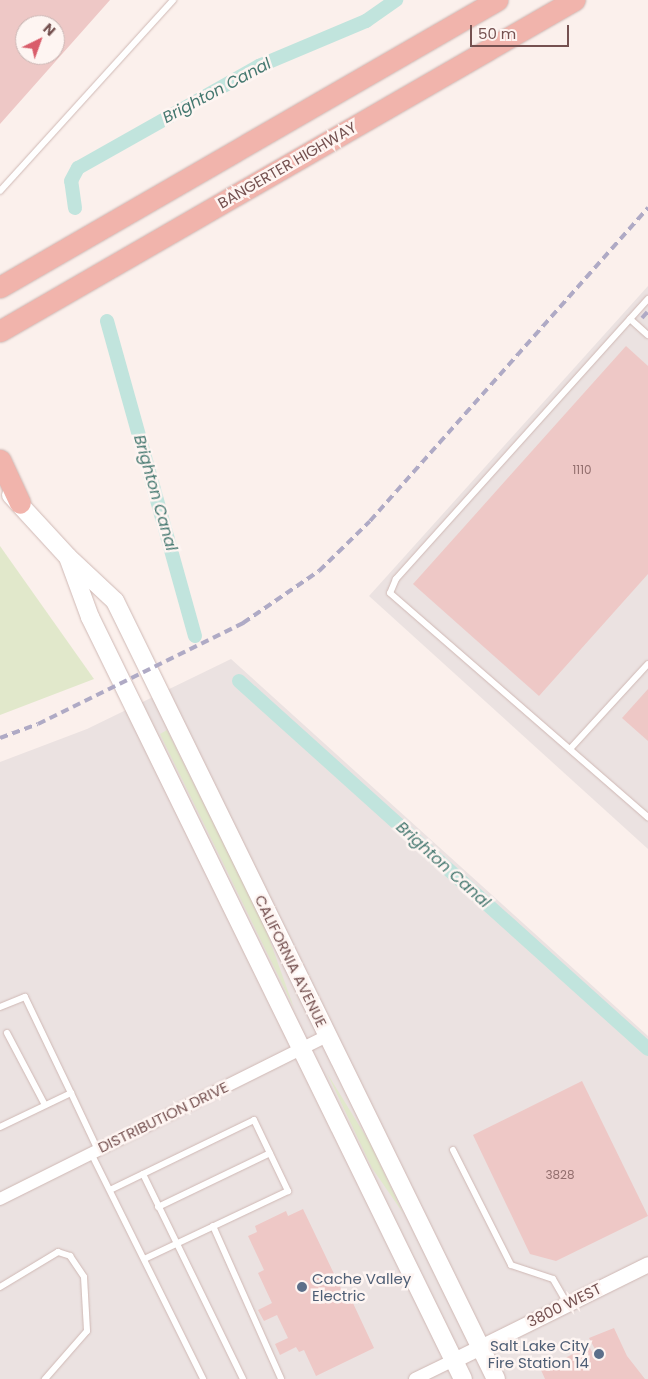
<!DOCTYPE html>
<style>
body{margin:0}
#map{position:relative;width:648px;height:1379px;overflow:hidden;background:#fbf0ec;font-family:Poppins,sans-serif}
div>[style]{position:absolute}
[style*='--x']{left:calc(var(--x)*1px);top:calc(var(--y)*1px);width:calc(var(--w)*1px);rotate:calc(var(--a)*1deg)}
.industrial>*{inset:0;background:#ebe2e1}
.green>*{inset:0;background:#e1e8cb}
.canal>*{height:14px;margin:-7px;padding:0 7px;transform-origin:7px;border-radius:7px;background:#c1e4dd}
.building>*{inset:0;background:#eec8c6}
.roads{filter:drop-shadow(0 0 1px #cfb8b4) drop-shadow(0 0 1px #cfb8b4)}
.service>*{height:6px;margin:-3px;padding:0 3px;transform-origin:3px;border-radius:3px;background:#fff}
.minor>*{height:12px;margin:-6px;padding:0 6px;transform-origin:6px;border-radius:6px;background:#fff}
.tertiary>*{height:15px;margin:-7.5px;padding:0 7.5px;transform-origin:7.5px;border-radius:7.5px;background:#fff}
.secondary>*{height:18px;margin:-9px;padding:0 9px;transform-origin:9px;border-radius:9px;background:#fff}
.trunk>*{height:21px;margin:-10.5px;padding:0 10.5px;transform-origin:10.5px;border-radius:10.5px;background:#f1b4ac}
.rail>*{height:4px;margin-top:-2px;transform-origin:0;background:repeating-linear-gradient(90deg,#afaac5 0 8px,transparent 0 13px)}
.dots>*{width:14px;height:14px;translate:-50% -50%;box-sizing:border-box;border:2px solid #fef5f2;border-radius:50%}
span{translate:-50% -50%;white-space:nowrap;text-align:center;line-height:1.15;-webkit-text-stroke:5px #fef5f2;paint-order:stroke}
.number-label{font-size:12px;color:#936f6e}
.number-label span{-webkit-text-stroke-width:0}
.street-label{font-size:15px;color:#755150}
.service-label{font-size:15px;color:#4e5e75}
.left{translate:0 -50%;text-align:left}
.right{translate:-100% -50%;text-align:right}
.water-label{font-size:16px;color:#457870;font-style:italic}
.north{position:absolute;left:15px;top:15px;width:50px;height:50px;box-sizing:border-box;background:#fef5f2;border:1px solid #c7b3b1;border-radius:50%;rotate:42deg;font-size:14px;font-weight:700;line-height:20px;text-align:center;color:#755150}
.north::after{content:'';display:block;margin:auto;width:18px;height:22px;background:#d95d6b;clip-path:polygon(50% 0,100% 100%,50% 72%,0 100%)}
.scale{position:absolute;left:470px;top:25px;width:99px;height:22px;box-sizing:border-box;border:2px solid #755150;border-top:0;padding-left:6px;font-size:15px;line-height:18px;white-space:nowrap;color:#755150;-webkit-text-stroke:4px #fef5f2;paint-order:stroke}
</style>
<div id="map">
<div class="industrial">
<div style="clip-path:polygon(648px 286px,648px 849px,369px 596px)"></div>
<div style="clip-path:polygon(231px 659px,648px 1036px,648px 1379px,0 1379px,0 762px,87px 729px)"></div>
</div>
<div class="green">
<div style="clip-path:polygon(0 546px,94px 679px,0 715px)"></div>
<div style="clip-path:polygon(167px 730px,265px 927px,294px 1008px,160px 734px)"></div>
<div style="clip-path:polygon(327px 1073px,370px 1143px,403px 1213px,372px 1168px)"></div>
</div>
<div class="canal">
<div style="--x:75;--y:208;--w:27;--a:-98"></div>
<div style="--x:71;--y:181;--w:15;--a:-62"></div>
<div style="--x:78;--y:168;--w:208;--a:-29.4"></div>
<div style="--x:259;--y:66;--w:116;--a:-22.8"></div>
<div style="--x:366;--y:21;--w:37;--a:-35"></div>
<div style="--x:107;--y:321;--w:327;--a:74.4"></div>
<div style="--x:239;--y:681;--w:550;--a:41.98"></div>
</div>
<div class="building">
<div style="clip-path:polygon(evenodd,0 0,110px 0,0 124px,0 0,25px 25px,55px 25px,55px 55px,25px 55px,25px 25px)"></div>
<div style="clip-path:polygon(626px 346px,648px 366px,648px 574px,539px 696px,413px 584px)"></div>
<div style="clip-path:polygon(648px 689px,648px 741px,622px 718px)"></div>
<div style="clip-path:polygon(582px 1081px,648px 1216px,556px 1261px,530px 1254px,473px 1135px)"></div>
<div style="clip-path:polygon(303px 1209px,348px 1303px,352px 1301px,374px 1348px,316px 1376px,304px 1350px,299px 1352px,296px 1347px,280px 1355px,275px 1344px,288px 1338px,277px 1315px,264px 1321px,258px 1310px,272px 1303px,258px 1273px,264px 1270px,248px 1236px,257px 1232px,255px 1226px,286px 1211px,288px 1216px)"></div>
<div style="clip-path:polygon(614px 1328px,627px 1356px,645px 1379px,545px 1379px,541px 1370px,589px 1346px,592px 1352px,596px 1351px,589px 1338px)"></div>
</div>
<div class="roads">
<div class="service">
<div style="--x:0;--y:191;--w:258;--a:-47.8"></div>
<div style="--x:648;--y:299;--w:377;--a:132"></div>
<div style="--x:396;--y:579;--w:15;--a:113"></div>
<div style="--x:390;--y:593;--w:342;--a:41"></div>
<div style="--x:630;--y:319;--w:24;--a:42"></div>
<div style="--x:570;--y:749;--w:115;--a:-47.5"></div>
<div style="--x:0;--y:1007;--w:27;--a:-22"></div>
<div style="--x:25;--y:997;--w:106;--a:64.4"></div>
<div style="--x:7;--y:1033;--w:81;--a:62.2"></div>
<div style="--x:0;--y:1127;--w:79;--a:-25.6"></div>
<div style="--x:71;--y:1093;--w:63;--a:64.7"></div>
<div style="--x:453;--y:1150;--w:129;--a:63.2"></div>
<div style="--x:511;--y:1265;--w:44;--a:18.4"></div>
<div style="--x:553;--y:1279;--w:28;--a:60"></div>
<div style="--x:91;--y:1153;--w:252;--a:63.6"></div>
<div style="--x:143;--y:1174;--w:228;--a:64"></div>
<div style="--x:110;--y:1190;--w:160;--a:-25.9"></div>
<div style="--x:254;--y:1120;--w:79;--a:64.4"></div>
<div style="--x:288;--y:1191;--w:159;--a:154.7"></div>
<div style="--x:158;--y:1207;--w:124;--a:-25.7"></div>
<div style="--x:213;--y:1226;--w:167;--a:66"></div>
<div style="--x:0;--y:1287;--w:68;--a:-31.1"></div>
<div style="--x:58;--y:1252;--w:13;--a:18"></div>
<div style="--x:70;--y:1256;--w:25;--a:56"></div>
<div style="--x:84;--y:1277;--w:54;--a:86.8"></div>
<div style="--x:87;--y:1331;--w:64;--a:131.2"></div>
</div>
<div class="minor">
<div style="--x:0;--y:1199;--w:365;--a:-26.5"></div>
<div style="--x:415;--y:1379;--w:43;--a:-26"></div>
</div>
<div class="tertiary">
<div style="--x:454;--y:1360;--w:216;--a:-26.3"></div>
</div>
<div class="secondary">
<div style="--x:11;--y:495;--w:84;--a:47.4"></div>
<div style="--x:68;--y:557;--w:64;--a:43.1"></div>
<div style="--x:115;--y:601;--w:866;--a:63.91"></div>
<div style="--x:69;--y:560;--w:61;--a:69.8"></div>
<div style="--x:90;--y:617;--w:848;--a:63.92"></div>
</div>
<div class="trunk">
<div style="--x:0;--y:287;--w:574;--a:-30"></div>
<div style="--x:0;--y:331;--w:663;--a:-29.97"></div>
<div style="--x:0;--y:460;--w:47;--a:65.1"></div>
</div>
</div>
<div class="rail">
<div style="--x:642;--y:318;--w:9;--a:-49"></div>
<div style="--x:0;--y:738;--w:40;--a:-20.2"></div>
<div style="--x:38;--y:724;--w:229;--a:-26.2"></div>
<div style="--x:243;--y:623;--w:92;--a:-34.4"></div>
<div style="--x:319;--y:571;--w:71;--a:-44.4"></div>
<div style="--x:370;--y:521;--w:419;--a:-48.4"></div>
</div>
<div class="dots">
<div style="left:302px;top:1287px;background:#5c6f8a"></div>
<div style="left:599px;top:1354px;background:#5c6f8a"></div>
</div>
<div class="number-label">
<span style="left:582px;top:470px">1110</span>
<span style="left:560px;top:1175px">3828</span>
</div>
<div class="street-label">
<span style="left:287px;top:165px;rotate:-30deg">BANGERTER HIGHWAY</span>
<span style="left:291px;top:961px;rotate:64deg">CALIFORNIA AVENUE</span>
<span style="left:163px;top:1117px;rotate:-26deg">DISTRIBUTION DRIVE</span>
<span style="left:564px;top:1305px;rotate:-26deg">3800 WEST</span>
</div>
<div class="service-label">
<span class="left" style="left:312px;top:1287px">Cache Valley<br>Electric</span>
<span class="right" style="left:589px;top:1354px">Salt Lake City<br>Fire Station 14</span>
</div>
<div class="water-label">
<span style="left:217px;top:91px;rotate:-28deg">Brighton Canal</span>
<span style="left:155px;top:493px;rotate:74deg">Brighton Canal</span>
<span style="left:443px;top:865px;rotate:42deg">Brighton Canal</span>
</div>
<div class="north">N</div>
<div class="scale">50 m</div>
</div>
